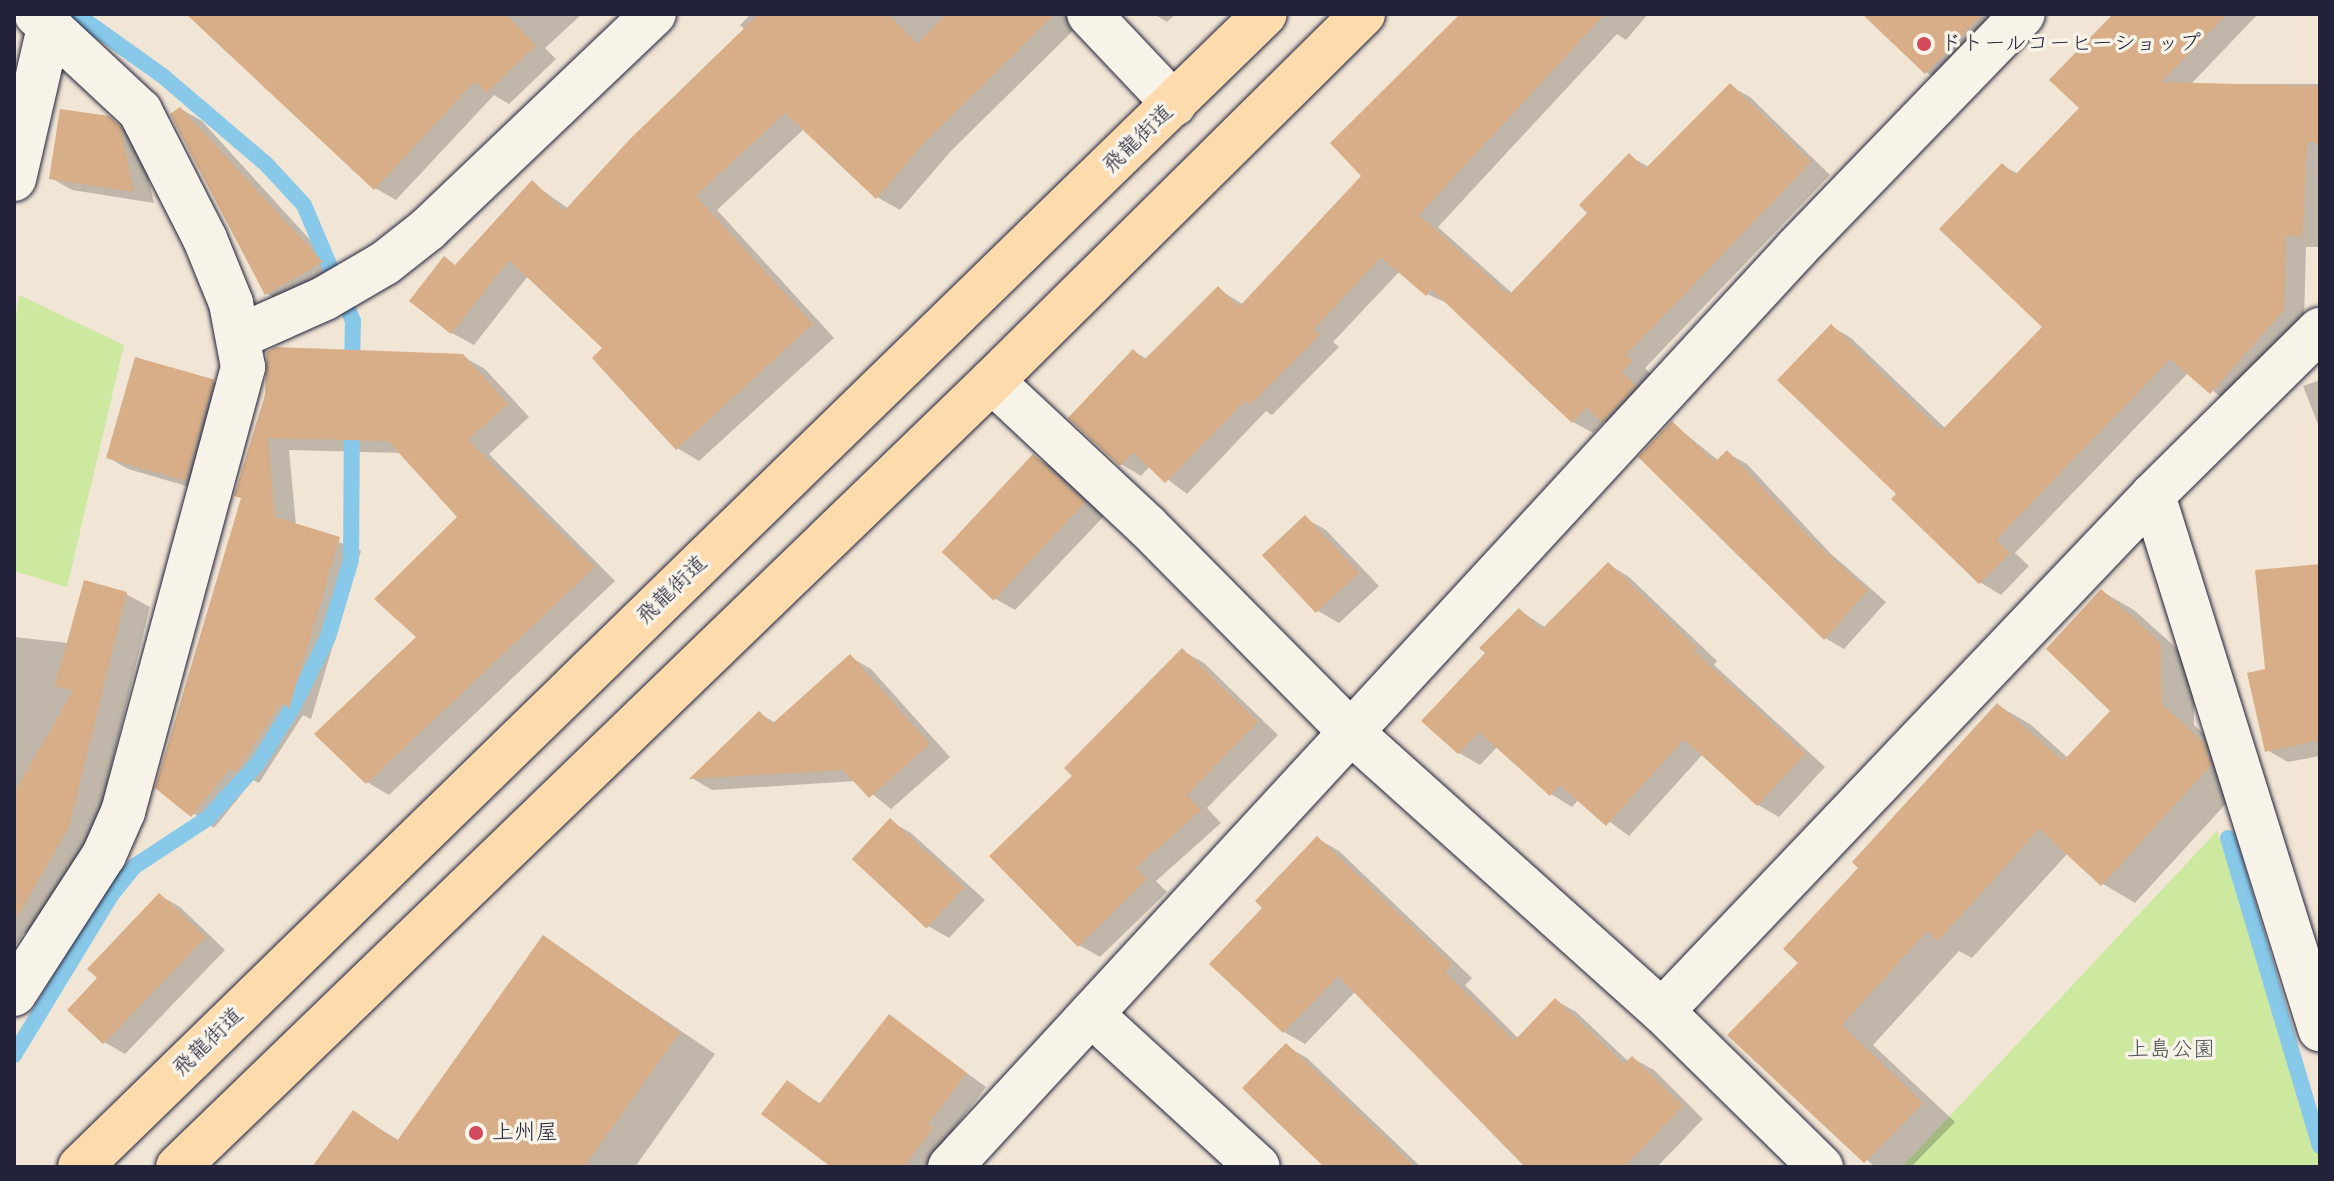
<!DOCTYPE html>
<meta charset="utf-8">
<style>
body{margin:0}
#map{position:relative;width:2334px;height:1181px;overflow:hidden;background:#f1e5d5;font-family:"Comic Neue","Klee One",sans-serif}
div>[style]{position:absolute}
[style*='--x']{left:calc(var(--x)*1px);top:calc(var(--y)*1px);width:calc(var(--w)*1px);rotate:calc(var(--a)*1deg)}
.green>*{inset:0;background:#cde89f}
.shadow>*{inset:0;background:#0003}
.stream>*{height:16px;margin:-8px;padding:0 8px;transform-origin:8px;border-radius:8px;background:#88c9e9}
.building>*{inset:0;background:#d7ae88;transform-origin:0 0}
.roads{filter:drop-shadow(0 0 2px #22223b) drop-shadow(0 0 2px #22223b)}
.street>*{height:44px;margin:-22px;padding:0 22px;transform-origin:22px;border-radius:22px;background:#f7f3e8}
.secondary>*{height:44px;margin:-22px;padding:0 22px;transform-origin:22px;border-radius:22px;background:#f7f3e8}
.highway>*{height:44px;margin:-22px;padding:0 22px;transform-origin:22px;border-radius:22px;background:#fedbac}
.dots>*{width:22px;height:22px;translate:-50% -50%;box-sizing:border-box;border:4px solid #f7f3e8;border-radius:50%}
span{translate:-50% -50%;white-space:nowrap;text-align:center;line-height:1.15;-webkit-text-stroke:7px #f7f3e8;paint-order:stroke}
.poi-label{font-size:22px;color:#22223b}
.left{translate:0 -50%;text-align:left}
.street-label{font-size:22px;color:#22223b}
.park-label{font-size:22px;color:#4d5454}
.frame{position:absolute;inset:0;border:16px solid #22223b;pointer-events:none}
</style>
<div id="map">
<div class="green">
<div style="clip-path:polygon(19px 295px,124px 345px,67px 587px,14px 571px,14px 331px)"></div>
<div style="clip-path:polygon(2217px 831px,2320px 1127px,2320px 1167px,1902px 1167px)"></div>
</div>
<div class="shadow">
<div style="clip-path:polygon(188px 14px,582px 14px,545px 48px,556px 59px,509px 104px,494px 95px,396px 200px,375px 188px)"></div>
<div style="clip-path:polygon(751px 14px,1090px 14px,951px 151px,900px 210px,877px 197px,804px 129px,717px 210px,834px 338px,699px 461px,677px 448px,605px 348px,528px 276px,474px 345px,452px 333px,444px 259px,456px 266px,532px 183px,569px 209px,745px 30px,740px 25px)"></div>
<div style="clip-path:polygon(1154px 14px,1176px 14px,1167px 22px)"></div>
<div style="clip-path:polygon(1461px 14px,1648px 14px,1626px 40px,1617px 34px,1438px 227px,1513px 294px,1590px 213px,1629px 156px,1649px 167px,1730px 86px,1750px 97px,1830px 175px,1645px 368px,1651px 374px,1641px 384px,1655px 398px,1624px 432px,1605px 421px,1593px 433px,1573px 422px,1449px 304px,1427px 294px,1400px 271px,1333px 342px,1339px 347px,1272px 415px,1266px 411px,1187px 494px,1150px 466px,1141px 476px,1121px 464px,1133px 351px,1147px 359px,1218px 289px,1244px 305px,1364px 176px)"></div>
<div style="clip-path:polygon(1865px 14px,2015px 14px,1947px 84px,1926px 72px)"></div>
<div style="clip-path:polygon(2108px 14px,2258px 14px,2191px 84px,2320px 84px,2320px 247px,2306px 247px,2304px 321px,2231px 404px,2188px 373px,2015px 553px,2029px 566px,2001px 595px,1981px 583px,1894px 499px,1899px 494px,1831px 326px,1851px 338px,1946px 429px,2045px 327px,2002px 165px,2018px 174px,2082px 108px,2112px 18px)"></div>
<div style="clip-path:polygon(181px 109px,202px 121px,342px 275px,287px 305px,266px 293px)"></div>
<div style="clip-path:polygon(108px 118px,140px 140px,154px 203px,72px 190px,51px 178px)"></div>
<div style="clip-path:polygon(462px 356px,485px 369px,529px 417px,489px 454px,615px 581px,389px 795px,367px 782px,460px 517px,401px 453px,289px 450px,296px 525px,361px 551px,311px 719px,303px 715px,259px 783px,253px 780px,214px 828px,158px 788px,242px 499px,267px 395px)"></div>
<div style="clip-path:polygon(2320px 380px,2320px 429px,2303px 386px)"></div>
<div style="clip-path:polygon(213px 382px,234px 394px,207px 492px,128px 469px,107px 457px)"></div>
<div style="clip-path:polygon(1672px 423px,1719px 461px,1727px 453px,1747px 464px,1830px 553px,1886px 602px,1844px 649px,1825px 638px)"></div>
<div style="clip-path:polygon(1033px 456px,1054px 468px,1105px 515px,1015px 610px,994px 598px)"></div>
<div style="clip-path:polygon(1305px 518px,1326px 530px,1379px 586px,1339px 623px,1318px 611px,1265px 555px)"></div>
<div style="clip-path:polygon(1608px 564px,1629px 577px,1717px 661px,1714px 665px,1825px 767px,1779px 817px,1758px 805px,1703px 754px,1629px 836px,1579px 799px,1572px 807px,1551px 794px,1498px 746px,1480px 765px,1459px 753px,1488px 653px,1519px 610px,1546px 628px)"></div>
<div style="clip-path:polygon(2320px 566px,2320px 756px,2288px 762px,2267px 750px)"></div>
<div style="clip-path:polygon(2101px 591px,2134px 610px,2193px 663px,2194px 725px,2237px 763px,2243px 785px,2135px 903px,2103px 884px,2068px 853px,1972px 958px,1959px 951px,1873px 1045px,1955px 1122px,1911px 1167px,1875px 1167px,1730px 1035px,1801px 962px,1861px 868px,1997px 705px,2030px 724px,2068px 758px,2112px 711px)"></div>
<div style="clip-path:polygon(126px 594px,150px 607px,93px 841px,35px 939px,24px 932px,14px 948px,14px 637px,69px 643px)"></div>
<div style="clip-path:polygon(1183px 651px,1204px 663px,1278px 735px,1207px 808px,1221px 823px,1156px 881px,1167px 892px,1100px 957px,1079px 945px)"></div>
<div style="clip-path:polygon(850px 657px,871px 669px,950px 757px,891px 809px,856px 781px,712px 790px,692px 778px,760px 714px,776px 723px)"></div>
<div style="clip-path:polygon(890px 821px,911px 833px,985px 900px,949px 938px,928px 926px)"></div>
<div style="clip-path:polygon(1318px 839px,1339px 851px,1472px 978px,1465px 985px,1519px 1039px,1555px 1000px,1576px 1012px,1629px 1062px,1632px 1058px,1654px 1070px,1703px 1119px,1657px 1167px,1532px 1167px,1356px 991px,1305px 1044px,1284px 1032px,1265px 908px)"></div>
<div style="clip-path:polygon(159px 895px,180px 907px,225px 950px,125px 1054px,104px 1042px,100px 978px)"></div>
<div style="clip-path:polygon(544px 938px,715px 1054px,635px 1167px,315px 1167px,353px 1112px,400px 1141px)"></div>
<div style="clip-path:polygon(889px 1017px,986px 1087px,947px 1138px,934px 1167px,834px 1167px,788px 1083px,821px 1104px)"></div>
<div style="clip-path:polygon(1286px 1046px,1307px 1058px,1421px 1167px,1327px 1167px)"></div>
</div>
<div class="stream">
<div style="--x:76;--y:14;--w:108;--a:35.6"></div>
<div style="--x:164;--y:77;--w:135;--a:40.5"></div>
<div style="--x:267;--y:165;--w:54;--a:47.2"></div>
<div style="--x:304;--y:205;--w:126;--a:67.1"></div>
<div style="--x:353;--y:321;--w:49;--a:91.2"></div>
<div style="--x:2228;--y:838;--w:321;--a:73.4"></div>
<div style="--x:14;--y:1055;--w:188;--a:-58.7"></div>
<div style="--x:112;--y:894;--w:36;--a:-51"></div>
<div style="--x:135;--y:866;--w:87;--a:-33.3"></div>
<div style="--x:208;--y:818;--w:74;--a:-47.7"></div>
<div style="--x:258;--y:763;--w:66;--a:-58"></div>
<div style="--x:293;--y:707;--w:78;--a:-63.4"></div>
<div style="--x:328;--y:637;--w:80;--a:-73.4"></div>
<div style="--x:351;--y:560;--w:139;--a:-89.6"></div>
</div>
<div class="building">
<div style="clip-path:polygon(186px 14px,506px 14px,536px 46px,486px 93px,475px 81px,374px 190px)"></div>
<div style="clip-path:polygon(759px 14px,888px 14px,917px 44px,946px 14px,1055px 14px,928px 139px,876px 199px,785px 113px,696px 196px,813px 324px,676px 450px,592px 358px,602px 348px,509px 260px,451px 334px,409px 301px,444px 256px,455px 265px,532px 180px,564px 211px,630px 139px)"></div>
<div style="clip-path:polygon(1460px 14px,1605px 14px,1419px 215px,1509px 295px,1587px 213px,1579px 205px,1629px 153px,1645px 169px,1730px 83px,1811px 162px,1626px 355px,1632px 361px,1622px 372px,1636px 386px,1602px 422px,1587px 407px,1572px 423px,1431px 289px,1426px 296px,1381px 257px,1314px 329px,1320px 335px,1250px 405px,1246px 400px,1165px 483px,1133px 452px,1120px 466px,1068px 418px,1133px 349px,1144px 360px,1218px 286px,1239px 307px,1361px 176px,1330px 143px)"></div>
<div style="clip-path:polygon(1862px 14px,1983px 14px,1925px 74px)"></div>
<div style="clip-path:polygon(2113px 14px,2227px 14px,2161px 82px,2320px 86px,2320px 143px,2307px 142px,2303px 236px,2286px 236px,2284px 310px,2210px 394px,2170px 359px,1996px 540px,2010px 553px,1979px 584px,1891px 499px,1896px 494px,1777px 380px,1831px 324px,1941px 431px,2042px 327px,1939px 229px,2002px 163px,2015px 175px,2079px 108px,2049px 80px)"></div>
<div style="clip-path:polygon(180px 107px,323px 262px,265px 295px,170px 114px)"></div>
<div style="clip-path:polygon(60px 109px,109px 116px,120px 126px,134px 192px,49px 179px)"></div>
<div style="clip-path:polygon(276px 347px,463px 354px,508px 404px,468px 440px,595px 567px,366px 784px,314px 734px,416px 637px,374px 599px,457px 517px,388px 441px,268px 438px,275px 517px,340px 537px,289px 709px,282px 702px,236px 772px,230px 768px,191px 817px,155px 788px,241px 498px,234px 496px,265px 395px,267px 352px)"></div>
<div style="left:135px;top:357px;width:82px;height:105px;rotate:16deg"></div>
<div style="clip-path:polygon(1672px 421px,1715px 462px,1727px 450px,1811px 539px,1868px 590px,1824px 640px,1638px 457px)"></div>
<div style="left:1033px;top:454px;width:71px;height:134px;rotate:43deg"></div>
<div style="left:1305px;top:515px;width:79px;height:59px;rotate:47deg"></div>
<div style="clip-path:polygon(1608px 562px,1697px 648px,1694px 651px,1805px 754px,1757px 806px,1684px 739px,1606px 826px,1560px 785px,1550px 796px,1479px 732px,1458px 754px,1421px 721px,1485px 653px,1479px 648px,1519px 608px,1541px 630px)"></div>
<div style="clip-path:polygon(2320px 564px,2320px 740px,2265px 752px,2247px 673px,2265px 669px,2255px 570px)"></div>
<div style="clip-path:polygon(84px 580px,127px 592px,69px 827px,14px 923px,14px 792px,73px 691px,55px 686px)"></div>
<div style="clip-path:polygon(2101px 589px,2161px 643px,2162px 704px,2204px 743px,2211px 765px,2101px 886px,2039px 829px,1938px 941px,1927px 931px,1842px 1025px,1923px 1103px,1864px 1163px,1727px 1035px,1798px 963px,1783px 949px,1858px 868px,1852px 862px,1997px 703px,2063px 761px,2110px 711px,2046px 649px)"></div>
<div style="clip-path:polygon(1182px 648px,1258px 722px,1187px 795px,1201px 810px,1136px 868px,1147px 879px,1078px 947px,989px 856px,1072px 776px,1064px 768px)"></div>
<div style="clip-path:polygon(850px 654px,930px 744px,869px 798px,843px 770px,689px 779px,759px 711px,772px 724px)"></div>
<div style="left:890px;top:818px;width:102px;height:56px;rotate:43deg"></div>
<div style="clip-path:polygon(1317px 836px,1452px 965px,1445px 972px,1514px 1041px,1555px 998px,1624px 1064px,1632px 1056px,1683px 1106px,1624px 1167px,1525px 1167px,1338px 976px,1283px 1033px,1209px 964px,1262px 908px,1255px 901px)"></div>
<div style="clip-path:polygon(159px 893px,206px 937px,103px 1044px,67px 1010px,97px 978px,87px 969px)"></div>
<div style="clip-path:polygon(543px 935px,680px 1032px,584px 1167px,312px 1167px,353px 1110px,397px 1141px)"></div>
<div style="clip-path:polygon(889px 1014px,967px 1073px,928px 1124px,933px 1128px,904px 1167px,831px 1167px,761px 1114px,787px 1080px,819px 1104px)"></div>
<div style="clip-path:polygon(1286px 1043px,1415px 1167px,1324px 1167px,1242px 1088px)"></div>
</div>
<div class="roads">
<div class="street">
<div style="--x:1089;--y:14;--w:124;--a:46.6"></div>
<div style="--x:14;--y:179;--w:160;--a:-77"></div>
<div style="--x:238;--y:337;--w:95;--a:-24.1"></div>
<div style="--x:325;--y:298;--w:69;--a:-30.3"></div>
<div style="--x:385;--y:263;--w:55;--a:-38.3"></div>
<div style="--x:428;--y:229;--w:312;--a:-43.6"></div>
<div style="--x:992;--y:381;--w:212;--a:43.1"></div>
<div style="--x:1147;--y:526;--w:291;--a:45.3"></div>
<div style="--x:1352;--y:733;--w:416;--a:41.9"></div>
<div style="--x:1662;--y:1011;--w:712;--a:-46.42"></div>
<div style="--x:2153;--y:495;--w:560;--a:72.63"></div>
<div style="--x:2153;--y:495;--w:235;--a:-44.7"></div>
<div style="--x:14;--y:994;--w:166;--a:-57.1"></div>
<div style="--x:104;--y:855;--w:47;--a:-66.2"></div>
<div style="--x:123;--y:812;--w:461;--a:-74.9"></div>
<div style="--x:243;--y:367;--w:65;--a:-100.6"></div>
<div style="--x:231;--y:303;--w:69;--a:-112.1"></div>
<div style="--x:205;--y:239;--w:144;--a:-116.9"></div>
<div style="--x:140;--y:111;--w:142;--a:-137"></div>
<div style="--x:1662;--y:1011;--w:223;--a:44.5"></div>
<div style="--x:1091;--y:1014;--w:226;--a:42.5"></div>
</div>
<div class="secondary">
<div style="--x:950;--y:1167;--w:1250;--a:-47.33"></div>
<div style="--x:1797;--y:248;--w:325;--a:-46"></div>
</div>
<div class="highway">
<div style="--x:80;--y:1167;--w:1653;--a:-44.22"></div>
<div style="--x:178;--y:1167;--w:1132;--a:-44"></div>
<div style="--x:992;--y:381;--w:522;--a:-44.69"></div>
</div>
</div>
<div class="dots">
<div style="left:1924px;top:44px;background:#d1495b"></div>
<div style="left:476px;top:1133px;background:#d1495b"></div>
</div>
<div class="poi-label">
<span class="left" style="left:1940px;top:44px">ドトールコーヒーショップ</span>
<span class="left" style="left:492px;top:1133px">上州屋</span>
</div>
<div class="street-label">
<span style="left:1138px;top:139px;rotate:-44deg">飛龍街道</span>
<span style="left:672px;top:590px;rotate:-44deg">飛龍街道</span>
<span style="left:208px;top:1042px;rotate:-44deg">飛龍街道</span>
</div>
<div class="park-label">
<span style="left:2171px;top:1050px">上島公園</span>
</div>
<div class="frame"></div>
</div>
